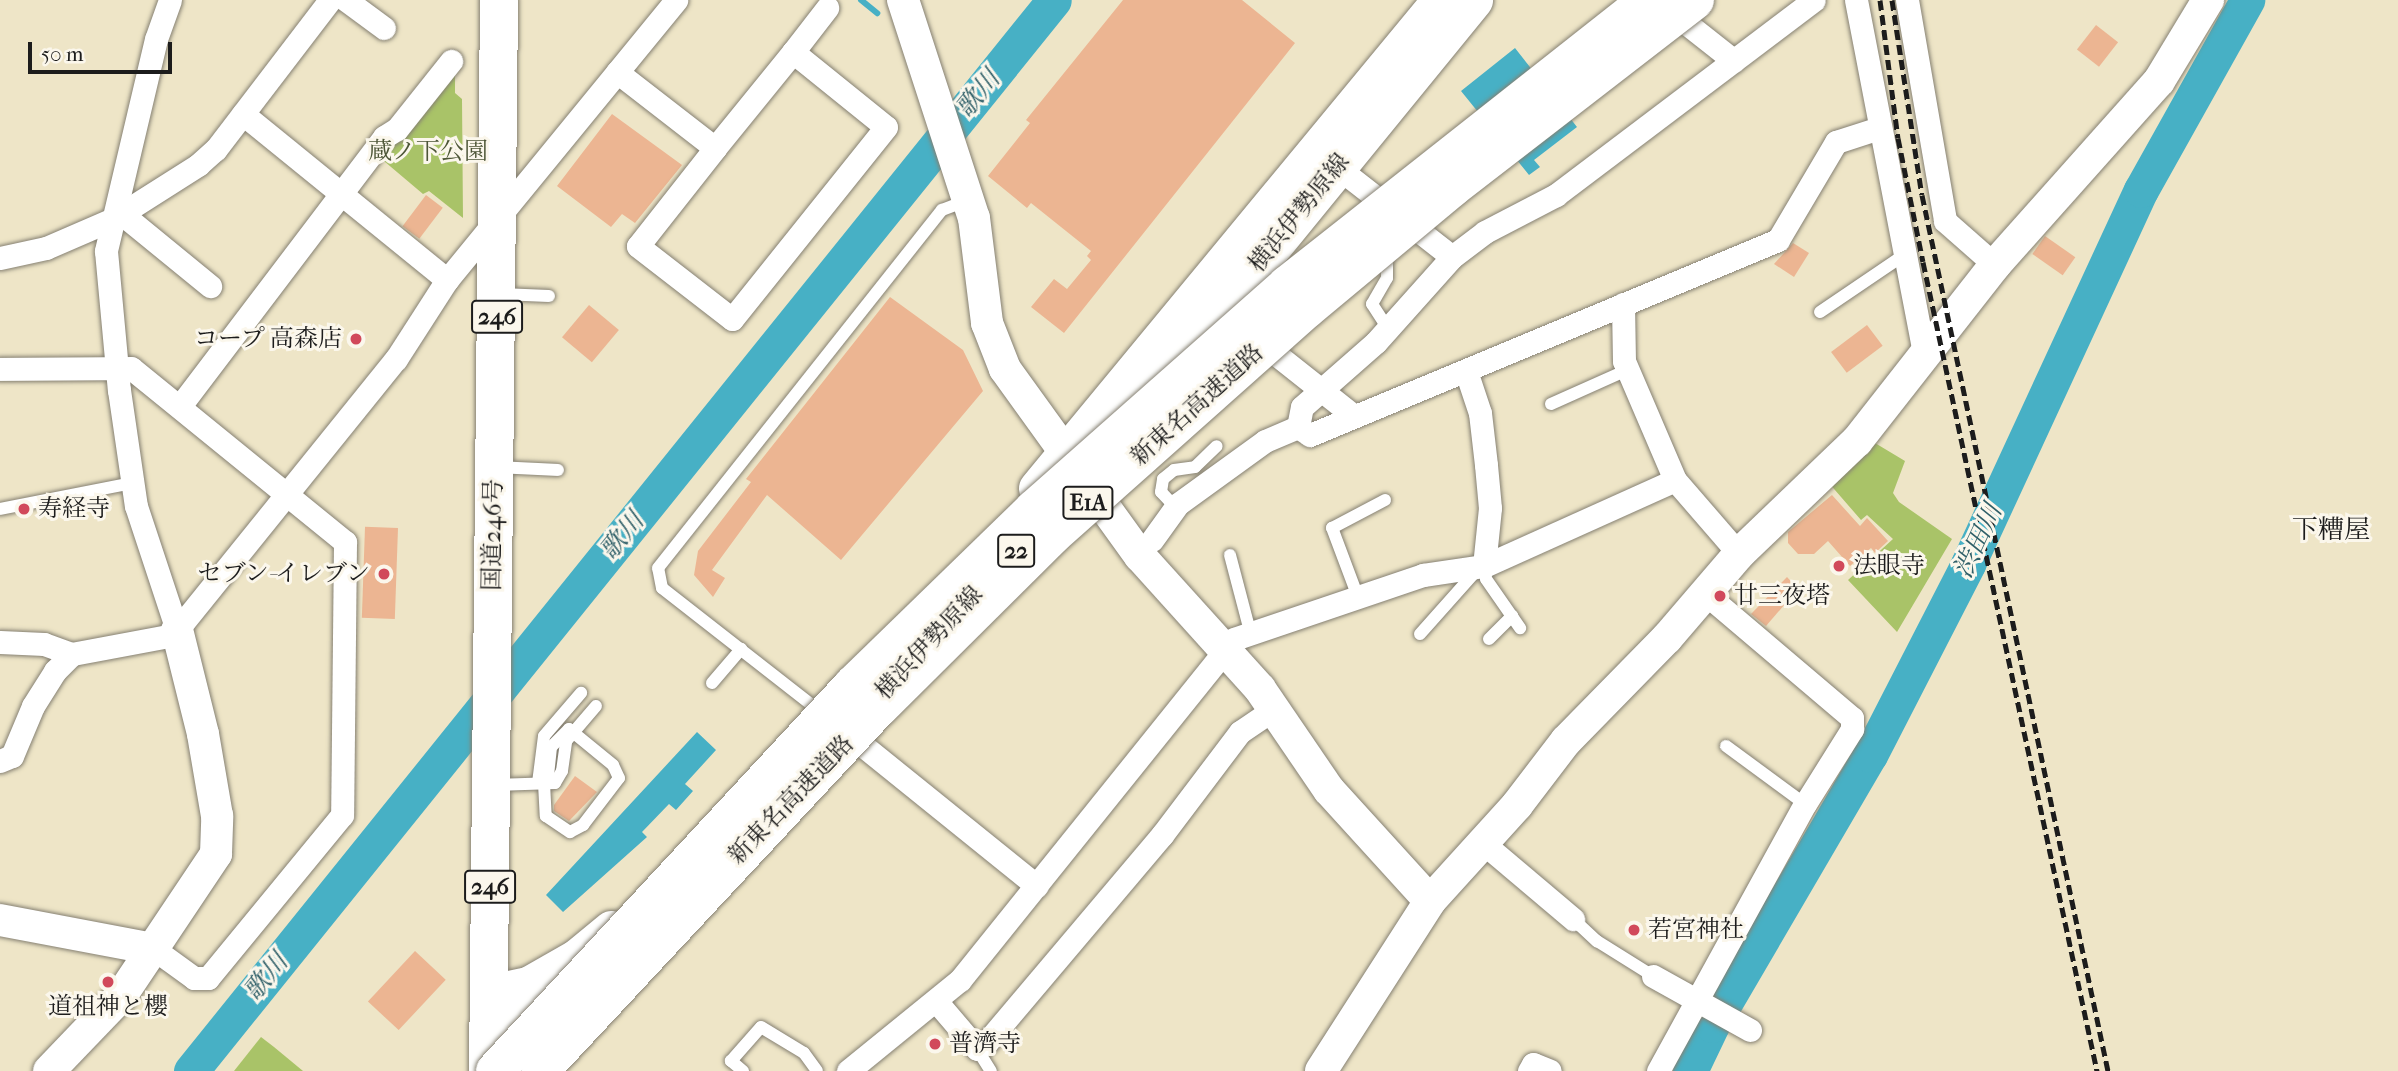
<!DOCTYPE html>
<meta charset="utf-8">
<style>
body{margin:0}
#map{position:relative;width:2398px;height:1071px;overflow:hidden;background:#eee5c7;font-family:"IM FELL French Canon","Noto Serif JP",serif}
div>[style]{position:absolute}
[style*='--x']{left:calc(var(--x)*1px);top:calc(var(--y)*1px);width:calc(var(--w)*1px);rotate:calc(var(--a)*1deg)}
.green>*{inset:0;background:#a9c368}
.water>*{inset:0;background:#47b0c5}
.stream>*{height:6px;margin:-3px;padding:0 3px;transform-origin:3px;border-radius:3px;background:#47b0c5}
.river>*{height:35px;margin:-17.5px;padding:0 17.5px;transform-origin:17.5px;border-radius:17.5px;background:#47b0c5}
.building>*{inset:0;background:#ecb592;transform-origin:0 0}
.roads{filter:drop-shadow(0 0 2px #858072) drop-shadow(0 0 2px #858072)}
.lane>*{height:12px;margin:-6px;padding:0 6px;transform-origin:6px;border-radius:6px;background:#fff}
.street>*{height:23px;margin:-11.5px;padding:0 11.5px;transform-origin:11.5px;border-radius:11.5px;background:#fff}
.secondary>*{height:32px;margin:-16px;padding:0 16px;transform-origin:16px;border-radius:16px;background:#fff}
.primary>*{height:37px;margin:-18.5px;padding:0 18.5px;transform-origin:18.5px;border-radius:18.5px;background:#fff}
.highway>*{height:38px;margin:-19px;padding:0 19px;transform-origin:19px;border-radius:19px;background:#fff}
.rail>*{height:5px;margin-top:-2.5px;transform-origin:0;background:repeating-linear-gradient(90deg,#1c1c1c 0 10px,transparent 0 15px)}
.bridges{filter:drop-shadow(0 0 2px #858072) drop-shadow(0 0 2px #858072)}
.highway-bridge>*{height:38px;margin:-19px;padding:0 19px;transform-origin:19px;border-radius:19px;background:#fff}
.dots>*{width:19px;height:19px;translate:-50% -50%;box-sizing:border-box;border:4px solid #fbf7ec;border-radius:50%}
span{translate:-50% -50%;white-space:nowrap;text-align:center;line-height:1.15;-webkit-text-stroke:6px #fbf7ec;paint-order:stroke}
.shield-label span{padding:2px 5px;background:#fbf7ec;border:2px solid;border-radius:5px;-webkit-text-stroke-width:0}
.shield-label{font-size:23px;color:#1c1c1c;font-weight:700}
.park-label{font-size:24px;color:#4d5637}
.street-label{font-size:24px;color:#1c1c1c}
.poi-label{font-size:24px;color:#1c1c1c}
.right{translate:-100% -50%;text-align:right}
.left{translate:0 -50%;text-align:left}
.water-label{font-size:26px;color:#2f5f68;font-style:italic}
.neighbourhood-label{font-size:26px;color:#1c1c1c}
.scale{position:absolute;left:28px;top:42px;width:144px;height:32px;box-sizing:border-box;border:4px solid #1c1c1c;border-top:0;padding-left:9px;font-size:21px;line-height:24px;white-space:nowrap;color:#1c1c1c;-webkit-text-stroke:5px #fbf7ec;paint-order:stroke}
</style>
<div id="map">
<div class="green">
<div style="clip-path:polygon(455px 63px,455px 93px,462px 99px,463px 218px,429px 191px,423px 194px,378px 156px)"></div>
<div style="clip-path:polygon(1875px 443px,1905px 461px,1893px 493px,1899px 502px,1952px 539px,1897px 632px,1848px 580px,1893px 539px,1867px 515px,1861px 520px,1828px 482px)"></div>
<div style="clip-path:polygon(261px 1037px,274px 1047px,303px 1071px,234px 1071px)"></div>
</div>
<div class="water">
<div style="clip-path:polygon(1515px 48px,1577px 127px,1534px 160px,1540px 167px,1529px 175px,1461px 91px)"></div>
<div style="clip-path:polygon(697px 732px,716px 750px,685px 784px,693px 791px,676px 810px,669px 804px,642px 832px,647px 837px,563px 912px,546px 895px)"></div>
</div>
<div class="stream">
<div style="--x:861;--y:0;--w:21;--a:39"></div>
</div>
<div class="river">
<div style="--x:191;--y:1071;--w:1375;--a:-51.14"></div>
<div style="--x:1690;--y:1071;--w:51;--a:-64.4"></div>
<div style="--x:1712;--y:1025;--w:313;--a:-59.7"></div>
<div style="--x:1870;--y:755;--w:215;--a:-62.8"></div>
<div style="--x:1968;--y:564;--w:412;--a:-65.2"></div>
<div style="--x:2141;--y:190;--w:218;--a:-60.8"></div>
</div>
<div class="building">
<div style="clip-path:polygon(1123px 0,1242px 0,1295px 43px,1064px 333px,1031px 307px,1054px 279px,1067px 289px,1091px 260px,1087px 256px,1091px 251px,1031px 203px,1027px 208px,988px 176px,1030px 123px,1026px 120px)"></div>
<div style="left:2096px;top:25px;width:28px;height:31px;rotate:38deg"></div>
<div style="clip-path:polygon(612px 114px,682px 165px,635px 223px,622px 214px,611px 227px,557px 186px)"></div>
<div style="left:426px;top:195px;width:21px;height:39px;rotate:37deg"></div>
<div style="left:2045px;top:236px;width:37px;height:22px;rotate:35deg"></div>
<div style="clip-path:polygon(1793px 243px,1809px 253px,1794px 277px,1774px 264px)"></div>
<div style="clip-path:polygon(890px 297px,963px 350px,983px 391px,841px 560px,767px 495px,712px 570px,725px 578px,713px 597px,694px 575px,698px 551px,751px 482px,746px 479px)"></div>
<div style="left:589px;top:305px;width:39px;height:42px;rotate:40deg"></div>
<div style="left:1867px;top:325px;width:26px;height:45px;rotate:53deg"></div>
<div style="clip-path:polygon(1832px 495px,1860px 526px,1867px 518px,1888px 541px,1875px 553px,1871px 548px,1850px 566px,1828px 541px,1814px 554px,1798px 554px,1788px 543px,1788px 532px)"></div>
<div style="left:398px;top:528px;width:91px;height:33px;rotate:92deg"></div>
<div style="clip-path:polygon(1787px 577px,1798px 589px,1766px 626px,1751px 614px)"></div>
<div style="clip-path:polygon(575px 776px,597px 792px,569px 821px,554px 811px,554px 805px)"></div>
<div style="left:415px;top:951px;width:42px;height:69px;rotate:43deg"></div>
</div>
<div class="roads">
<div class="lane">
<div style="--x:1387;--y:263;--w:15;--a:90"></div>
<div style="--x:1387;--y:278;--w:30;--a:120"></div>
<div style="--x:1372;--y:304;--w:30;--a:57"></div>
<div style="--x:501;--y:294;--w:48;--a:2.4"></div>
<div style="--x:1820;--y:312;--w:102;--a:-34.2"></div>
<div style="--x:1551;--y:404;--w:83;--a:-24.1"></div>
<div style="--x:497;--y:467;--w:61;--a:2.8"></div>
<div style="--x:1176;--y:508;--w:22;--a:-133"></div>
<div style="--x:1161;--y:492;--w:13;--a:-81"></div>
<div style="--x:1163;--y:479;--w:14;--a:-39"></div>
<div style="--x:1174;--y:470;--w:21;--a:-8"></div>
<div style="--x:1195;--y:467;--w:30;--a:-44"></div>
<div style="--x:0;--y:509;--w:136;--a:-11.1"></div>
<div style="--x:1230;--y:555;--w:79;--a:75.3"></div>
<div style="--x:1484;--y:566;--w:13;--a:81"></div>
<div style="--x:1486;--y:579;--w:60;--a:55.2"></div>
<div style="--x:1358;--y:597;--w:74;--a:-110.6"></div>
<div style="--x:1332;--y:528;--w:60;--a:-27.8"></div>
<div style="--x:1420;--y:634;--w:87;--a:-48.3"></div>
<div style="--x:1489;--y:639;--w:33;--a:-45"></div>
<div style="--x:712;--y:683;--w:45;--a:-49.5"></div>
<div style="--x:822;--y:713;--w:203;--a:-142"></div>
<div style="--x:662;--y:588;--w:20;--a:-101"></div>
<div style="--x:658;--y:568;--w:457;--a:-51.6"></div>
<div style="--x:942;--y:210;--w:28;--a:-21"></div>
<div style="--x:1726;--y:746;--w:98;--a:36.3"></div>
<div style="--x:538;--y:783;--w:47;--a:-82.7"></div>
<div style="--x:544;--y:736;--w:57;--a:-49.3"></div>
<div style="--x:544;--y:783;--w:33;--a:87"></div>
<div style="--x:546;--y:816;--w:29;--a:34"></div>
<div style="--x:570;--y:832;--w:15;--a:-28"></div>
<div style="--x:583;--y:825;--w:59;--a:-52.5"></div>
<div style="--x:619;--y:778;--w:14;--a:-115"></div>
<div style="--x:613;--y:765;--w:57;--a:-140.7"></div>
<div style="--x:569;--y:729;--w:25;--a:135"></div>
<div style="--x:551;--y:747;--w:36;--a:96"></div>
<div style="--x:495;--y:785;--w:60;--a:-1.9"></div>
<div style="--x:555;--y:783;--w:14;--a:-60"></div>
<div style="--x:562;--y:771;--w:30;--a:-82"></div>
<div style="--x:566;--y:741;--w:46;--a:-49.4"></div>
<div style="--x:1573;--y:919;--w:33;--a:43"></div>
<div style="--x:1597;--y:941;--w:66;--a:32"></div>
<div style="--x:977;--y:1049;--w:26;--a:58"></div>
<div style="--x:743;--y:1071;--w:16;--a:-140"></div>
<div style="--x:731;--y:1061;--w:45;--a:-48.6"></div>
<div style="--x:761;--y:1027;--w:50;--a:31.2"></div>
<div style="--x:804;--y:1053;--w:22;--a:54"></div>
</div>
<div class="street">
<div style="--x:170;--y:0;--w:41;--a:109.7"></div>
<div style="--x:156;--y:39;--w:218;--a:103.3"></div>
<div style="--x:106;--y:251;--w:140;--a:84.7"></div>
<div style="--x:119;--y:390;--w:117;--a:81.7"></div>
<div style="--x:136;--y:506;--w:131;--a:71.7"></div>
<div style="--x:177;--y:630;--w:348;--a:-51.1"></div>
<div style="--x:396;--y:359;--w:94;--a:-57.2"></div>
<div style="--x:447;--y:280;--w:362;--a:-50.7"></div>
<div style="--x:346;--y:0;--w:47;--a:36.4"></div>
<div style="--x:1856;--y:0;--w:364;--a:79.1"></div>
<div style="--x:1907;--y:0;--w:224;--a:80.2"></div>
<div style="--x:1945;--y:221;--w:67;--a:41.3"></div>
<div style="--x:1667;--y:8;--w:85;--a:38.3"></div>
<div style="--x:793;--y:52;--w:56;--a:-52.3"></div>
<div style="--x:617;--y:72;--w:124;--a:37.8"></div>
<div style="--x:715;--y:148;--w:124;--a:-50.9"></div>
<div style="--x:793;--y:52;--w:119;--a:38.9"></div>
<div style="--x:886;--y:127;--w:246;--a:128.7"></div>
<div style="--x:732;--y:319;--w:119;--a:-142.2"></div>
<div style="--x:638;--y:246;--w:125;--a:-51.8"></div>
<div style="--x:243;--y:114;--w:263;--a:39.1"></div>
<div style="--x:1337;--y:167;--w:146;--a:38"></div>
<div style="--x:122;--y:214;--w:114;--a:39.3"></div>
<div style="--x:0;--y:258;--w:47;--a:-12.3"></div>
<div style="--x:46;--y:248;--w:73;--a:-23.4"></div>
<div style="--x:113;--y:219;--w:101;--a:-32.4"></div>
<div style="--x:198;--y:165;--w:24;--a:-42"></div>
<div style="--x:216;--y:149;--w:188;--a:-52.6"></div>
<div style="--x:1623;--y:304;--w:57;--a:89"></div>
<div style="--x:1624;--y:361;--w:129;--a:66.8"></div>
<div style="--x:1675;--y:480;--w:98;--a:49.1"></div>
<div style="--x:1258;--y:340;--w:122;--a:38.4"></div>
<div style="--x:0;--y:369;--w:131;--a:-0.4"></div>
<div style="--x:131;--y:368;--w:276;--a:39.1"></div>
<div style="--x:345;--y:542;--w:273;--a:90.6"></div>
<div style="--x:342;--y:815;--w:211;--a:129.4"></div>
<div style="--x:208;--y:978;--w:14;--a:180"></div>
<div style="--x:194;--y:978;--w:49;--a:-144.1"></div>
<div style="--x:1466;--y:371;--w:44;--a:71.6"></div>
<div style="--x:1480;--y:413;--w:52;--a:83.4"></div>
<div style="--x:1486;--y:465;--w:43;--a:84.7"></div>
<div style="--x:1490;--y:508;--w:58;--a:95.9"></div>
<div style="--x:180;--y:406;--w:338;--a:-52.8"></div>
<div style="--x:384;--y:137;--w:15;--a:-32"></div>
<div style="--x:397;--y:129;--w:87;--a:-51.5"></div>
<div style="--x:1298;--y:427;--w:20;--a:-79"></div>
<div style="--x:1302;--y:407;--w:98;--a:-41.3"></div>
<div style="--x:1376;--y:342;--w:114;--a:-48.2"></div>
<div style="--x:1452;--y:257;--w:41;--a:-37.1"></div>
<div style="--x:1485;--y:232;--w:80;--a:-27.5"></div>
<div style="--x:1556;--y:195;--w:323;--a:-37.1"></div>
<div style="--x:1152;--y:540;--w:44;--a:-54.2"></div>
<div style="--x:1178;--y:504;--w:107;--a:-35.9"></div>
<div style="--x:1265;--y:441;--w:36;--a:-23"></div>
<div style="--x:1298;--y:427;--w:14;--a:34"></div>
<div style="--x:1310;--y:435;--w:507;--a:-22.62"></div>
<div style="--x:1778;--y:240;--w:114;--a:-59.4"></div>
<div style="--x:1836;--y:142;--w:45;--a:-18"></div>
<div style="--x:0;--y:642;--w:44;--a:2.6"></div>
<div style="--x:44;--y:644;--w:30;--a:20"></div>
<div style="--x:846;--y:732;--w:245;--a:38.9"></div>
<div style="--x:0;--y:761;--w:13;--a:-23"></div>
<div style="--x:12;--y:756;--w:54;--a:-67.2"></div>
<div style="--x:33;--y:706;--w:41;--a:-57.8"></div>
<div style="--x:55;--y:671;--w:24;--a:-45"></div>
<div style="--x:72;--y:654;--w:109;--a:-10.6"></div>
<div style="--x:1483;--y:843;--w:118;--a:40.2"></div>
<div style="--x:1653;--y:976;--w:111;--a:29.1"></div>
<div style="--x:936;--y:1001;--w:63;--a:49.5"></div>
<div style="--x:977;--y:1049;--w:12;--a:-35"></div>
<div style="--x:987;--y:1042;--w:271;--a:-49.8"></div>
<div style="--x:1162;--y:835;--w:129;--a:-52.9"></div>
<div style="--x:1240;--y:732;--w:41;--a:-34.1"></div>
<div style="--x:848;--y:1071;--w:144;--a:-39.1"></div>
<div style="--x:960;--y:980;--w:437;--a:-51.2"></div>
<div style="--x:1234;--y:639;--w:200;--a:-18.7"></div>
<div style="--x:1423;--y:575;--w:62;--a:-8.4"></div>
<div style="--x:1484;--y:566;--w:209;--a:-24.2"></div>
<div style="--x:1529;--y:1071;--w:8;--a:-60"></div>
<div style="--x:1533;--y:1064;--w:18;--a:22"></div>
<div style="--x:1658;--y:1071;--w:305;--a:-61.2"></div>
<div style="--x:1805;--y:804;--w:89;--a:-57.9"></div>
<div style="--x:1852;--y:729;--w:11;--a:-90"></div>
<div style="--x:1852;--y:718;--w:192;--a:-139.7"></div>
</div>
<div class="secondary">
<div style="--x:903;--y:0;--w:229;--a:72"></div>
<div style="--x:974;--y:218;--w:106;--a:82.9"></div>
<div style="--x:987;--y:323;--w:49;--a:68.6"></div>
<div style="--x:1005;--y:369;--w:231;--a:54.2"></div>
<div style="--x:1140;--y:556;--w:179;--a:47.9"></div>
<div style="--x:1260;--y:689;--w:122;--a:55.7"></div>
<div style="--x:1329;--y:790;--w:150;--a:47.7"></div>
<div style="--x:0;--y:920;--w:157;--a:10.7"></div>
<div style="--x:49;--y:1071;--w:104;--a:-46.2"></div>
<div style="--x:121;--y:996;--w:171;--a:-56.2"></div>
<div style="--x:216;--y:854;--w:38;--a:-88"></div>
<div style="--x:217;--y:816;--w:83;--a:-99.7"></div>
<div style="--x:203;--y:734;--w:107;--a:-104"></div>
<div style="--x:1321;--y:1071;--w:202;--a:-57.3"></div>
<div style="--x:1430;--y:901;--w:130;--a:-47.8"></div>
<div style="--x:1517;--y:805;--w:81;--a:-52.6"></div>
<div style="--x:1566;--y:741;--w:144;--a:-45.6"></div>
<div style="--x:1667;--y:638;--w:111;--a:-49.4"></div>
<div style="--x:1739;--y:554;--w:163;--a:-43.8"></div>
<div style="--x:1857;--y:441;--w:224;--a:-51.9"></div>
<div style="--x:1995;--y:265;--w:246;--a:-48.3"></div>
<div style="--x:2159;--y:81;--w:95;--a:-58.8"></div>
</div>
<div class="primary">
<div style="--x:1165;--y:379;--w:489;--a:-50.8"></div>
<div style="--x:1037;--y:488;--w:633;--a:-50.45"></div>
<div style="--x:490;--y:993;--w:39;--a:-12"></div>
<div style="--x:528;--y:985;--w:56;--a:-29.7"></div>
<div style="--x:577;--y:957;--w:44;--a:-39.5"></div>
<div style="--x:490;--y:1025;--w:39;--a:-10"></div>
<div style="--x:528;--y:1018;--w:39;--a:-31"></div>
</div>
<div class="highway">
<div style="--x:488;--y:1071;--w:1071;--a:-89.41"></div>
</div>
</div>
<div class="rail">
<div style="--x:1880;--y:0;--w:139;--a:82.6"></div>
<div style="--x:1898;--y:138;--w:126;--a:78.6"></div>
<div style="--x:1923;--y:262;--w:828;--a:77.86"></div>
<div style="--x:1892;--y:0;--w:197;--a:81.3"></div>
<div style="--x:1922;--y:195;--w:896;--a:78.01"></div>
</div>
<div class="bridges">
<div class="highway-bridge">
<div style="--x:495;--y:1071;--w:526;--a:-47.16"></div>
<div style="--x:853;--y:685;--w:252;--a:-44.2"></div>
<div style="--x:1034;--y:509;--w:338;--a:-41.5"></div>
<div style="--x:1287;--y:285;--w:460;--a:-38.3"></div>
<div style="--x:540;--y:1071;--w:498;--a:-47"></div>
<div style="--x:880;--y:707;--w:243;--a:-44.8"></div>
<div style="--x:1052;--y:536;--w:341;--a:-41.7"></div>
<div style="--x:1307;--y:309;--w:189;--a:-39.8"></div>
<div style="--x:1452;--y:188;--w:307;--a:-37.7"></div>
</div>
</div>
<div class="dots">
<div style="left:356px;top:339px;background:#d1495b"></div>
<div style="left:24px;top:509px;background:#d1495b"></div>
<div style="left:1839px;top:566px;background:#d1495b"></div>
<div style="left:384px;top:574px;background:#d1495b"></div>
<div style="left:1720px;top:596px;background:#d1495b"></div>
<div style="left:1634px;top:930px;background:#d1495b"></div>
<div style="left:108px;top:982px;background:#d1495b"></div>
<div style="left:935px;top:1044px;background:#d1495b"></div>
</div>
<div class="shield-label">
<span style="left:497px;top:317px">246</span>
<span style="left:1088px;top:503px">E1A</span>
<span style="left:1016px;top:551px">22</span>
<span style="left:490px;top:887px">246</span>
</div>
<div class="park-label">
<span style="left:428px;top:152px">蔵ノ下公園</span>
</div>
<div class="street-label">
<span style="left:1299px;top:213px;rotate:-51deg">横浜伊勢原線</span>
<span style="left:1197px;top:405px;rotate:-42deg">新東名高速道路</span>
<span style="left:493px;top:535px;rotate:-89deg">国道246号</span>
<span style="left:929px;top:643px;rotate:-47deg">横浜伊勢原線</span>
<span style="left:791px;top:800px;rotate:-46deg">新東名高速道路</span>
</div>
<div class="poi-label">
<span class="right" style="left:342px;top:339px">コープ 高森店</span>
<span class="left" style="left:38px;top:509px">寿経寺</span>
<span class="left" style="left:1853px;top:566px">法眼寺</span>
<span class="right" style="left:370px;top:574px">セブン-イレブン</span>
<span class="left" style="left:1734px;top:596px">廿三夜塔</span>
<span class="left" style="left:1648px;top:930px">若宮神社</span>
<span style="left:108px;top:1007px">道祖神と櫻</span>
<span class="left" style="left:949px;top:1044px">普濟寺</span>
</div>
<div class="water-label">
<span style="left:978px;top:94px;rotate:-51deg">歌川</span>
<span style="left:622px;top:536px;rotate:-51deg">歌川</span>
<span style="left:1978px;top:541px;rotate:-65deg">渋田川</span>
<span style="left:266px;top:977px;rotate:-51deg">歌川</span>
</div>
<div class="neighbourhood-label">
<span style="left:2331px;top:530px">下糟屋</span>
</div>
<div class="scale">50 m</div>
</div>
